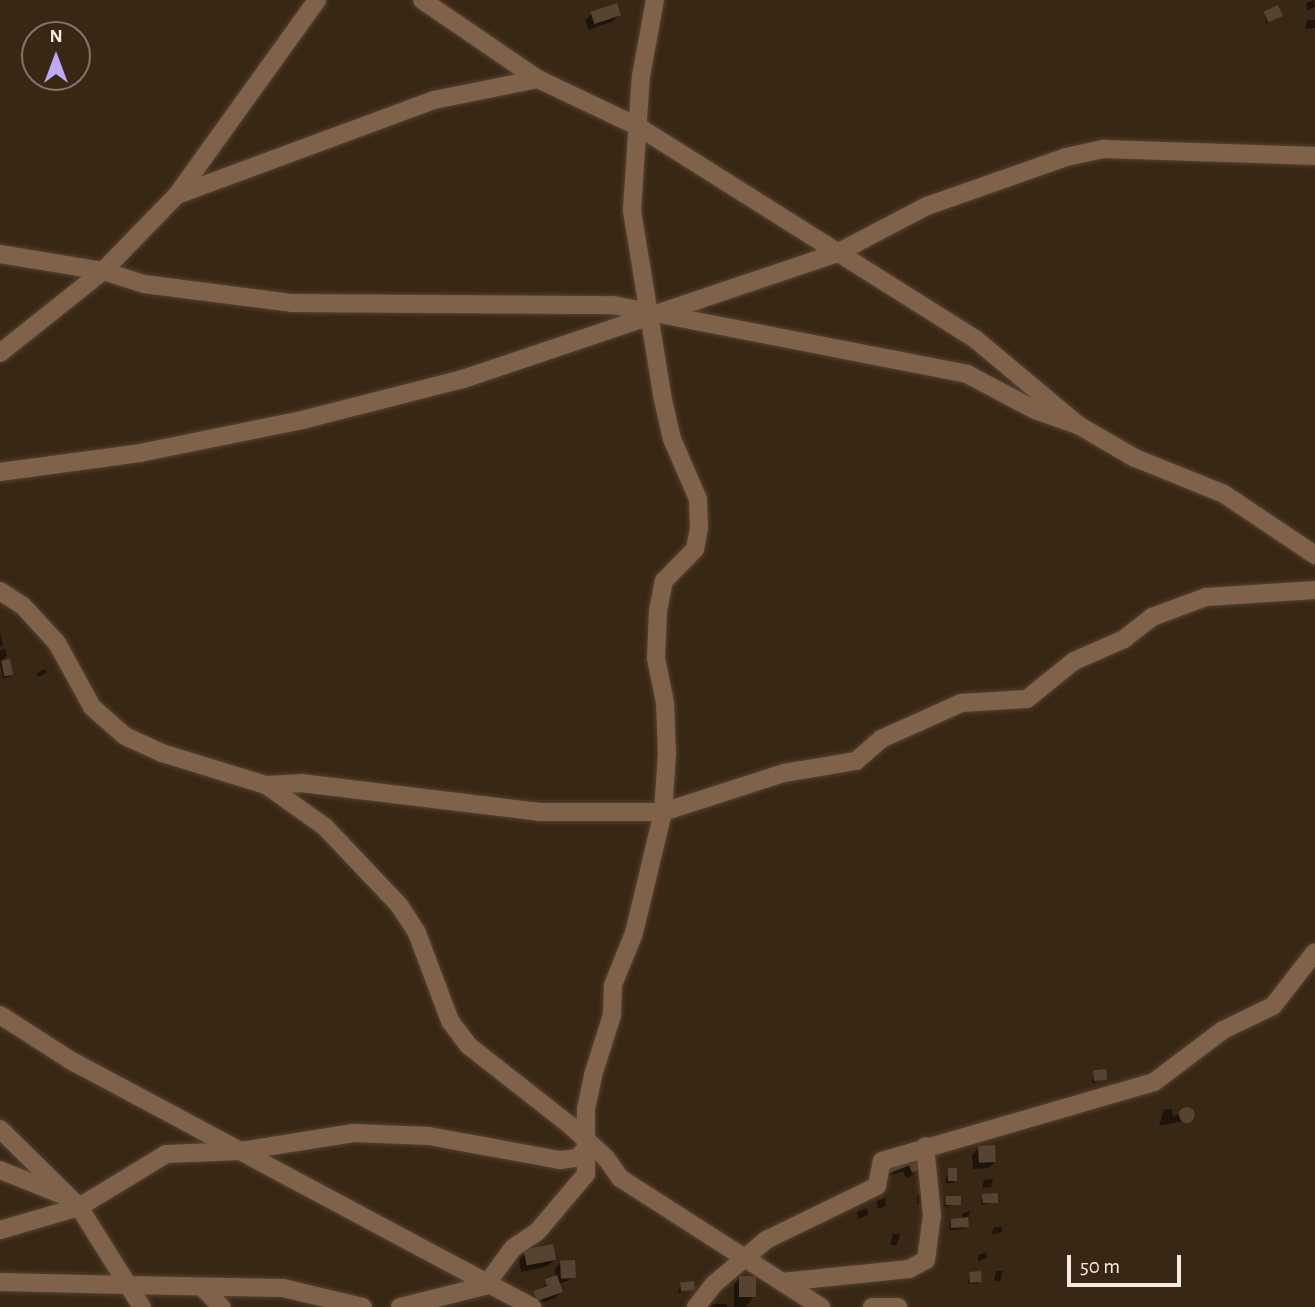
<!DOCTYPE html>
<style>
body{margin:0}
#map{position:relative;width:1315px;height:1307px;overflow:hidden;background:#392716;font-family:"Alegreya Sans",sans-serif}
div>[style]{position:absolute}
[style*='--x']{left:calc(var(--x)*1px);top:calc(var(--y)*1px);width:calc(var(--w)*1px);rotate:calc(var(--a)*1deg)}
.shadow>*{inset:0;background:#0007;transform-origin:0 0}
.building>*{inset:0;background:#564331;transform-origin:0 0}
.round{border-radius:50%}
.roads{filter:drop-shadow(0 0 2px #544232) drop-shadow(0 0 2px #544232)}
.street>*{height:18px;margin:-9px;padding:0 9px;transform-origin:9px;border-radius:9px;background:#80614a}
span{translate:-50% -50%;white-space:nowrap;text-align:center;line-height:1.15;-webkit-text-stroke:5px #392716;paint-order:stroke}
.north{position:absolute;left:21px;top:21px;width:70px;height:70px;box-sizing:border-box;background:#392716;border:2px solid #857567;border-radius:50%;rotate:0deg;font-size:19px;font-weight:700;line-height:28px;text-align:center;color:#f7ebe0}
.north::after{content:'';display:block;margin:auto;width:24px;height:32px;background:#c0a8f4;clip-path:polygon(50% 0,100% 100%,50% 72%,0 100%)}
.scale{position:absolute;left:1067px;top:1255px;width:114px;height:32px;box-sizing:border-box;border:4px solid #f7ebe0;border-top:0;padding-left:9px;font-size:21px;line-height:24px;white-space:nowrap;color:#f7ebe0;-webkit-text-stroke:5px #392716;paint-order:stroke}
</style>
<div id="map">
<div class="shadow">
<div style="clip-path:polygon(1314px 0,1315px 7px,1307px 11px,1306px 3px)"></div>
<div style="clip-path:polygon(616px 5px,619px 15px,613px 21px,589px 30px,585px 20px,592px 14px)"></div>
<div style="clip-path:polygon(1265px 13px,1281px 16px,1266px 24px)"></div>
<div style="clip-path:polygon(1315px 20px,1315px 28px,1305px 29px,1307px 20px)"></div>
<div style="clip-path:polygon(0 634px,3px 644px,0 647px)"></div>
<div style="clip-path:polygon(5px 649px,7px 656px,0 663px,0 650px)"></div>
<div style="clip-path:polygon(8px 661px,12px 675px,3px 679px,0 663px)"></div>
<div style="left:45px;top:669px;width:4px;height:10px;rotate:63deg"></div>
<div style="clip-path:polygon(1094px 1073px,1105px 1079px,1092px 1083px)"></div>
<div style="clip-path:polygon(1164px 1109px,1172px 1109px,1173px 1117px,1193px 1109px,1195px 1119px,1159px 1126px)"></div>
<div style="clip-path:polygon(978px 1149px,995px 1162px,988px 1168px,973px 1169px,972px 1155px)"></div>
<div style="clip-path:polygon(913px 1157px,917px 1170px,911px 1176px,906px 1178px,903px 1171px,884px 1178px,888px 1166px)"></div>
<div style="clip-path:polygon(949px 1170px,956px 1180px,953px 1183px,945px 1183px)"></div>
<div style="clip-path:polygon(993px 1179px,991px 1187px,982px 1188px,984px 1180px)"></div>
<div style="clip-path:polygon(926px 1192px,923px 1203px,917px 1204px,917px 1195px)"></div>
<div style="clip-path:polygon(983px 1196px,996px 1202px,981px 1205px)"></div>
<div style="clip-path:polygon(885px 1198px,886px 1206px,878px 1209px,877px 1201px)"></div>
<div style="clip-path:polygon(947px 1198px,960px 1204px,944px 1207px)"></div>
<div style="clip-path:polygon(867px 1208px,868px 1215px,858px 1219px,857px 1212px)"></div>
<div style="clip-path:polygon(970px 1211px,964px 1229px,949px 1230px,951px 1220px,963px 1219px,962px 1214px)"></div>
<div style="clip-path:polygon(994px 1227px,1002px 1227px,1002px 1232px,991px 1235px)"></div>
<div style="clip-path:polygon(893px 1234px,900px 1234px,897px 1245px,890px 1245px)"></div>
<div style="clip-path:polygon(525px 1252px,554px 1260px,548px 1266px,521px 1272px,519px 1258px)"></div>
<div style="clip-path:polygon(986px 1252px,987px 1258px,978px 1261px,978px 1255px)"></div>
<div style="clip-path:polygon(561px 1262px,574px 1278px,559px 1284px,561px 1292px,555px 1298px,531px 1307px,528px 1299px,555px 1277px,555px 1269px)"></div>
<div style="clip-path:polygon(996px 1271px,1003px 1271px,1000px 1281px,994px 1281px)"></div>
<div style="clip-path:polygon(970px 1273px,980px 1281px,977px 1284px,968px 1284px)"></div>
<div style="clip-path:polygon(740px 1277px,753px 1297px,746px 1307px,734px 1307px,734px 1284px)"></div>
<div style="clip-path:polygon(681px 1284px,693px 1289px,678px 1293px)"></div>
<div style="clip-path:polygon(713px 1304px,727px 1304px,727px 1307px,710px 1307px)"></div>
</div>
<div class="building">
<div style="left:617px;top:3px;width:13px;height:28px;rotate:72deg"></div>
<div style="left:1278px;top:5px;width:12px;height:16px;rotate:66deg"></div>
<div style="left:10px;top:659px;width:16px;height:9px;rotate:79deg"></div>
<div style="left:1106px;top:1069px;width:11px;height:13px;rotate:85deg"></div>
<div class="round" style="left:1179px;top:1107px;width:16px;height:16px"></div>
<div style="left:995px;top:1145px;width:17px;height:17px;rotate:87deg"></div>
<div style="clip-path:polygon(914px 1155px,919px 1170px,912px 1173px,909px 1165px,890px 1173px,887px 1164px)"></div>
<div style="left:948px;top:1168px;width:9px;height:13px"></div>
<div style="clip-path:polygon(998px 1193px,998px 1203px,983px 1203px,982px 1194px)"></div>
<div style="left:946px;top:1196px;width:15px;height:9px"></div>
<div style="clip-path:polygon(968px 1217px,969px 1227px,951px 1228px,951px 1219px)"></div>
<div style="left:553px;top:1244px;width:16px;height:30px;rotate:79deg"></div>
<div style="left:575px;top:1260px;width:18px;height:15px;rotate:87deg"></div>
<div style="left:981px;top:1271px;width:11px;height:12px;rotate:85deg"></div>
<div style="clip-path:polygon(557px 1275px,563px 1292px,537px 1301px,533px 1291px,547px 1286px,545px 1279px)"></div>
<div style="left:739px;top:1276px;width:17px;height:21px"></div>
<div style="left:694px;top:1281px;width:9px;height:14px;rotate:84deg"></div>
</div>
<div class="roads">
<div class="street">
<div style="--x:422;--y:0;--w:140;--a:34.3"></div>
<div style="--x:538;--y:79;--w:110;--a:25.4"></div>
<div style="--x:637;--y:126;--w:398;--a:32.2"></div>
<div style="--x:974;--y:338;--w:136;--a:39.9"></div>
<div style="--x:1078;--y:425;--w:66;--a:30.1"></div>
<div style="--x:1135;--y:458;--w:96;--a:22"></div>
<div style="--x:1224;--y:494;--w:110;--a:33.8"></div>
<div style="--x:177;--y:195;--w:274;--a:-20.3"></div>
<div style="--x:434;--y:100;--w:106;--a:-11.4"></div>
<div style="--x:0;--y:254;--w:104;--a:9.4"></div>
<div style="--x:103;--y:271;--w:43;--a:17.6"></div>
<div style="--x:144;--y:284;--w:150;--a:7.3"></div>
<div style="--x:293;--y:303;--w:320;--a:0.4"></div>
<div style="--x:613;--y:305;--w:361;--a:11"></div>
<div style="--x:967;--y:374;--w:77;--a:27.9"></div>
<div style="--x:1035;--y:410;--w:46;--a:19.2"></div>
<div style="--x:0;--y:353;--w:132;--a:-38.5"></div>
<div style="--x:103;--y:271;--w:106;--a:-45.8"></div>
<div style="--x:177;--y:195;--w:240;--a:-54.3"></div>
<div style="--x:0;--y:472;--w:141;--a:-7.7"></div>
<div style="--x:140;--y:453;--w:165;--a:-11.5"></div>
<div style="--x:302;--y:420;--w:166;--a:-14.3"></div>
<div style="--x:463;--y:379;--w:395;--a:-18.6"></div>
<div style="--x:837;--y:253;--w:102;--a:-27.6"></div>
<div style="--x:927;--y:206;--w:147;--a:-19.4"></div>
<div style="--x:1066;--y:157;--w:39;--a:-12"></div>
<div style="--x:1104;--y:149;--w:211;--a:1.9"></div>
<div style="--x:0;--y:591;--w:27;--a:33"></div>
<div style="--x:23;--y:606;--w:50;--a:47.4"></div>
<div style="--x:57;--y:643;--w:73;--a:61.3"></div>
<div style="--x:92;--y:707;--w:44;--a:41.3"></div>
<div style="--x:125;--y:736;--w:41;--a:24.7"></div>
<div style="--x:162;--y:753;--w:109;--a:17.1"></div>
<div style="--x:266;--y:785;--w:72;--a:35.4"></div>
<div style="--x:325;--y:827;--w:108;--a:46.5"></div>
<div style="--x:399;--y:905;--w:33;--a:57"></div>
<div style="--x:417;--y:933;--w:94;--a:69.4"></div>
<div style="--x:450;--y:1021;--w:31;--a:53"></div>
<div style="--x:469;--y:1046;--w:130;--a:38.1"></div>
<div style="--x:571;--y:1126;--w:47;--a:42.4"></div>
<div style="--x:606;--y:1158;--w:24;--a:55"></div>
<div style="--x:620;--y:1178;--w:239;--a:32.7"></div>
<div style="--x:266;--y:785;--w:35;--a:-3"></div>
<div style="--x:301;--y:783;--w:240;--a:6.9"></div>
<div style="--x:539;--y:812;--w:124;--a:0"></div>
<div style="--x:663;--y:812;--w:127;--a:-17.9"></div>
<div style="--x:784;--y:773;--w:73;--a:-9.5"></div>
<div style="--x:856;--y:761;--w:33;--a:-41"></div>
<div style="--x:881;--y:739;--w:88;--a:-24.2"></div>
<div style="--x:961;--y:703;--w:66;--a:-3.5"></div>
<div style="--x:1027;--y:699;--w:60;--a:-39"></div>
<div style="--x:1074;--y:661;--w:55;--a:-23.7"></div>
<div style="--x:1124;--y:639;--w:36;--a:-38"></div>
<div style="--x:1152;--y:617;--w:58;--a:-20.3"></div>
<div style="--x:1206;--y:597;--w:109;--a:-3.7"></div>
<div style="--x:0;--y:1015;--w:83;--a:32.7"></div>
<div style="--x:70;--y:1060;--w:524;--a:28.13"></div>
<div style="--x:0;--y:1129;--w:111;--a:44.6"></div>
<div style="--x:79;--y:1207;--w:92;--a:57.9"></div>
<div style="--x:128;--y:1285;--w:155;--a:1.1"></div>
<div style="--x:283;--y:1288;--w:82;--a:13.4"></div>
<div style="--x:0;--y:1170;--w:70;--a:21.8"></div>
<div style="--x:0;--y:1230;--w:82;--a:-16.2"></div>
<div style="--x:79;--y:1207;--w:102;--a:-31.3"></div>
<div style="--x:166;--y:1154;--w:74;--a:-2.3"></div>
<div style="--x:240;--y:1151;--w:115;--a:-9"></div>
<div style="--x:354;--y:1133;--w:75;--a:2.3"></div>
<div style="--x:429;--y:1136;--w:133;--a:10.4"></div>
<div style="--x:560;--y:1160;--w:17;--a:-7"></div>
<div style="--x:577;--y:1158;--w:18;--a:-47"></div>
<div style="--x:0;--y:1282;--w:128;--a:1.3"></div>
<div style="--x:128;--y:1285;--w:26;--a:58"></div>
<div style="--x:782;--y:1282;--w:128;--a:-5.8"></div>
<div style="--x:909;--y:1269;--w:19;--a:-28"></div>
<div style="--x:926;--y:1260;--w:45;--a:-82.4"></div>
<div style="--x:932;--y:1215;--w:69;--a:-95.8"></div>
<div style="--x:202;--y:1287;--w:28;--a:46"></div>
<div style="--x:400;--y:1307;--w:88;--a:-13.9"></div>
<div style="--x:485;--y:1286;--w:47;--a:-53.6"></div>
<div style="--x:513;--y:1248;--w:30;--a:-34"></div>
<div style="--x:538;--y:1231;--w:75;--a:-49.9"></div>
<div style="--x:586;--y:1174;--w:65;--a:-90"></div>
<div style="--x:586;--y:1109;--w:35;--a:-78"></div>
<div style="--x:593;--y:1075;--w:63;--a:-72.4"></div>
<div style="--x:612;--y:1015;--w:30;--a:-88"></div>
<div style="--x:613;--y:985;--w:56;--a:-68"></div>
<div style="--x:634;--y:933;--w:124;--a:-76.5"></div>
<div style="--x:663;--y:812;--w:58;--a:-86.1"></div>
<div style="--x:667;--y:754;--w:51;--a:-92.2"></div>
<div style="--x:665;--y:703;--w:46;--a:-101.3"></div>
<div style="--x:656;--y:658;--w:47;--a:-87.6"></div>
<div style="--x:658;--y:611;--w:31;--a:-79"></div>
<div style="--x:664;--y:581;--w:45;--a:-45.9"></div>
<div style="--x:695;--y:549;--w:20;--a:-79"></div>
<div style="--x:699;--y:529;--w:30;--a:-92"></div>
<div style="--x:698;--y:499;--w:65;--a:-113.4"></div>
<div style="--x:672;--y:439;--w:40;--a:-103"></div>
<div style="--x:663;--y:400;--w:193;--a:-99.3"></div>
<div style="--x:632;--y:210;--w:134;--a:-86.2"></div>
<div style="--x:641;--y:76;--w:77;--a:-79.6"></div>
<div style="--x:696;--y:1307;--w:29;--a:-52"></div>
<div style="--x:714;--y:1284;--w:68;--a:-40.2"></div>
<div style="--x:766;--y:1240;--w:123;--a:-25.9"></div>
<div style="--x:877;--y:1186;--w:25;--a:-79"></div>
<div style="--x:882;--y:1161;--w:283;--a:-16.2"></div>
<div style="--x:1154;--y:1082;--w:86;--a:-37"></div>
<div style="--x:1223;--y:1030;--w:55;--a:-25.6"></div>
<div style="--x:1273;--y:1006;--w:68;--a:-52.1"></div>
<div style="--x:872;--y:1307;--w:26;--a:0"></div>
</div>
</div>
<div class="north">N</div>
<div class="scale">50 m</div>
</div>
